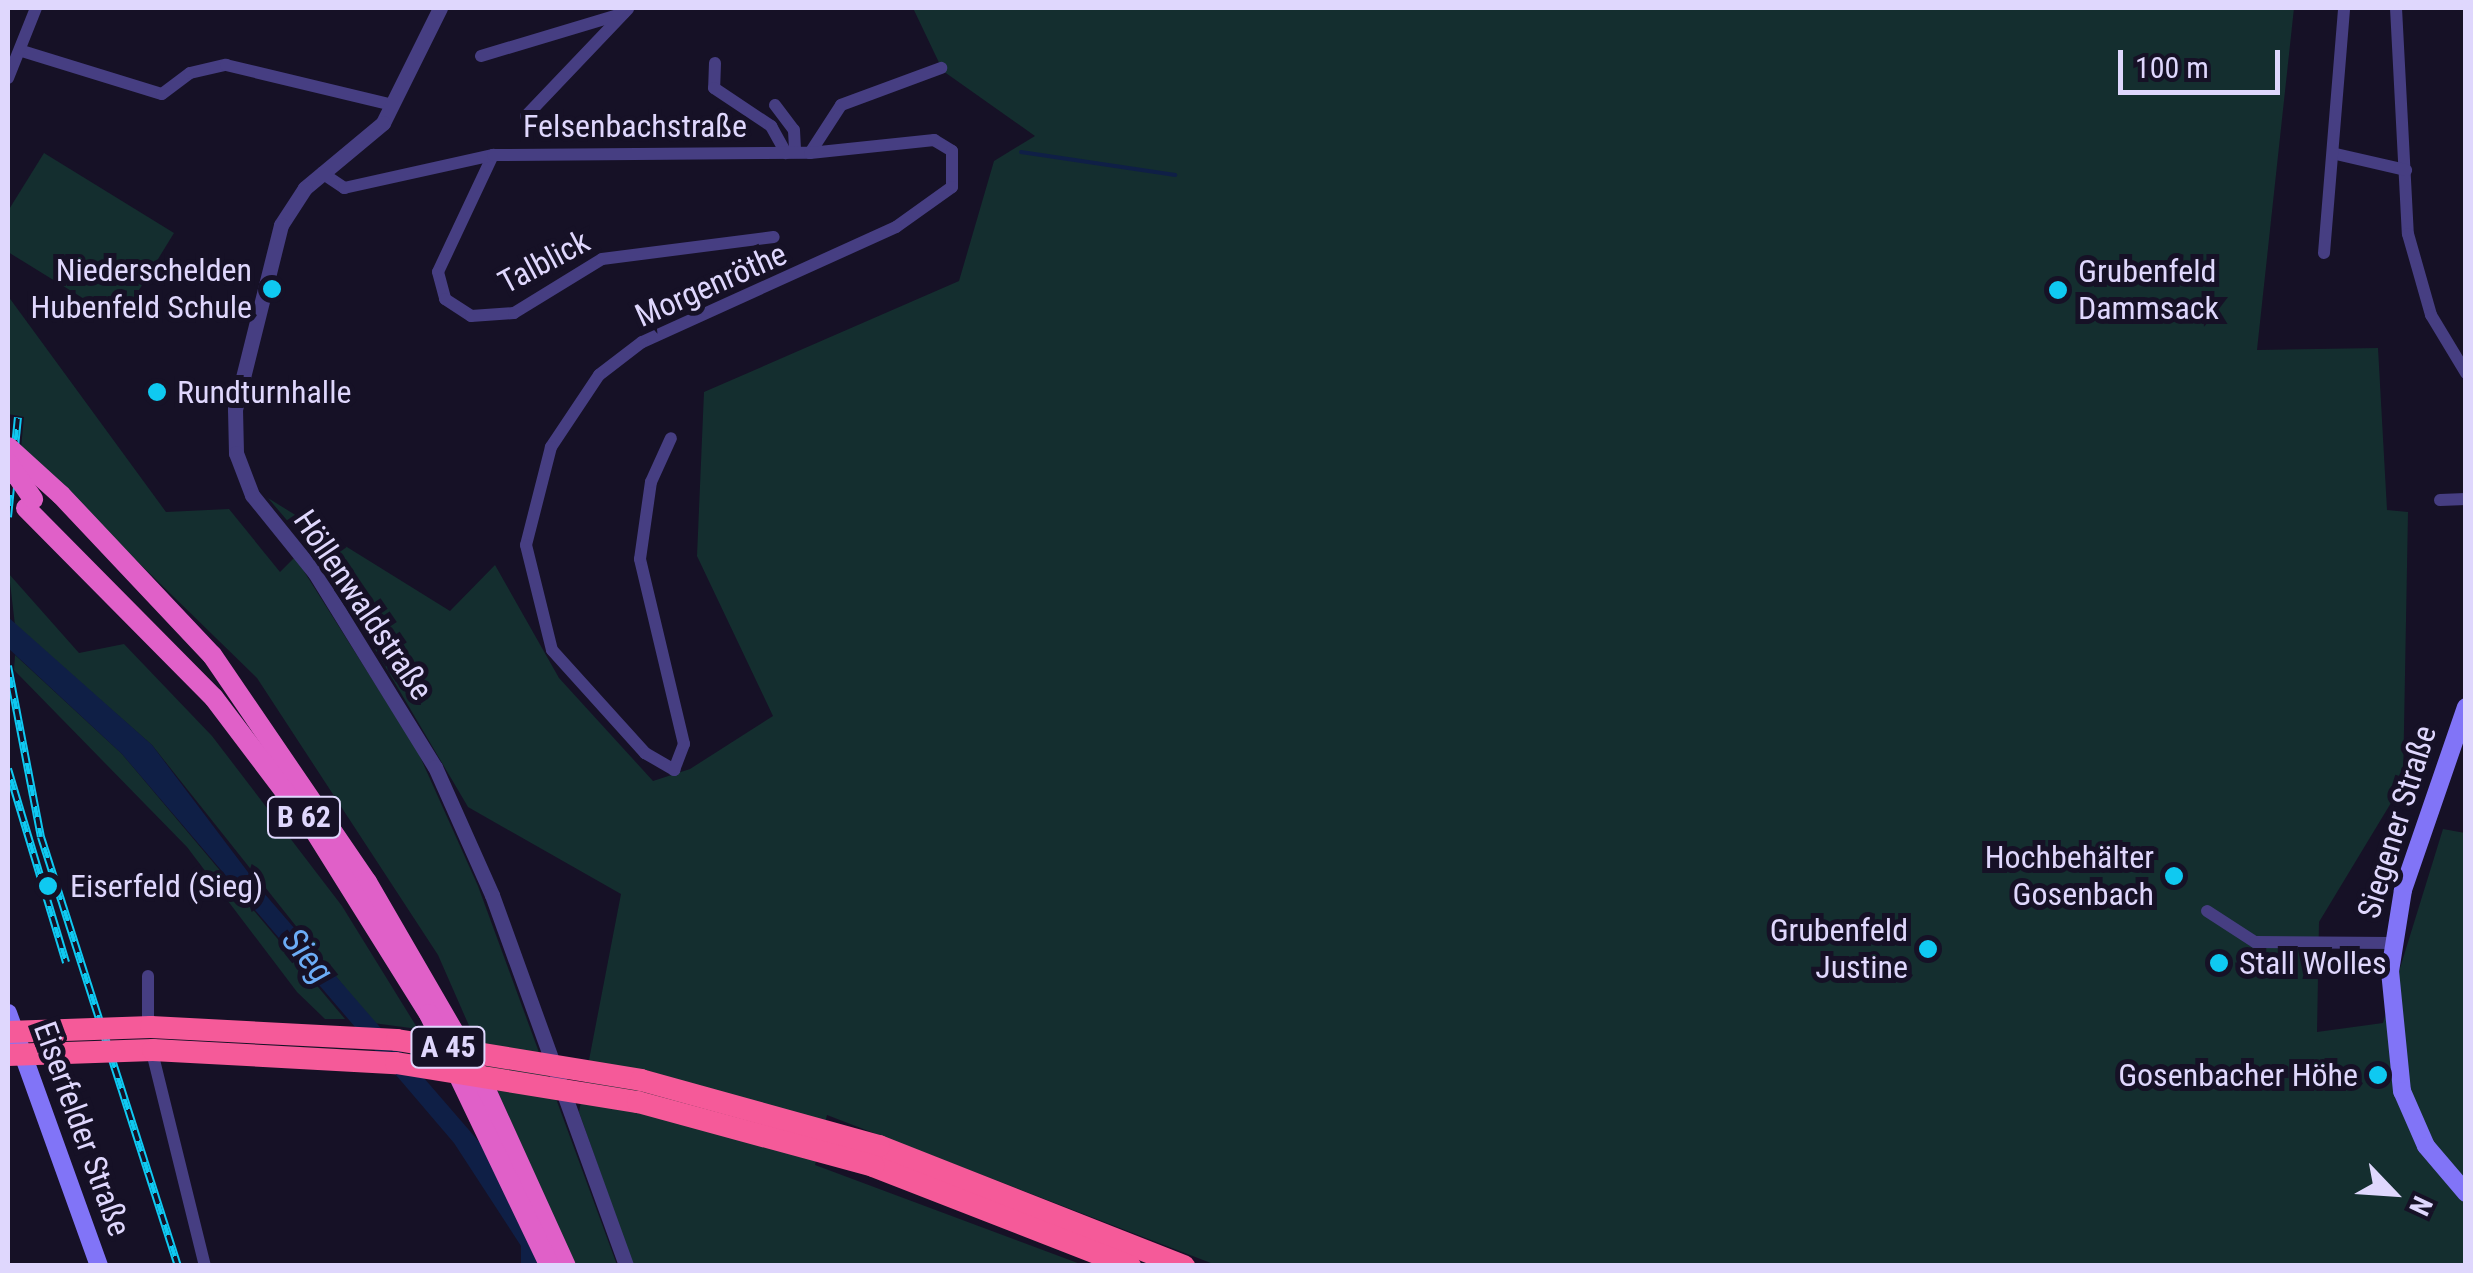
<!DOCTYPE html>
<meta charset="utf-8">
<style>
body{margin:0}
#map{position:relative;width:2473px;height:1273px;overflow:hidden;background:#161126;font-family:"Roboto Condensed",sans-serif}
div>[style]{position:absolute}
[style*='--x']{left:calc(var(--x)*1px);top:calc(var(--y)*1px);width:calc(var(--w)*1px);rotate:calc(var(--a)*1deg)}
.green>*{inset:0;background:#142e2f}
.water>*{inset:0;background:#0f1f46}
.stream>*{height:4px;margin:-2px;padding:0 2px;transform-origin:2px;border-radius:2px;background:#0f1f46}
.minor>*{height:12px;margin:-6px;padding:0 6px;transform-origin:6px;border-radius:6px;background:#463e82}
.tertiary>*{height:15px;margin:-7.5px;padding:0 7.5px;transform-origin:7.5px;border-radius:7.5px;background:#463e82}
.secondary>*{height:18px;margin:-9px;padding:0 9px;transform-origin:9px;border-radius:9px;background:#8174f7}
.trunk>*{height:20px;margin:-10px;padding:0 10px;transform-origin:10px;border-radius:10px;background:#e060c8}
.motorway>*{height:22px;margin:-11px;padding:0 11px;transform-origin:11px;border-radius:11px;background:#f55a99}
.rail>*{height:8px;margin-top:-4px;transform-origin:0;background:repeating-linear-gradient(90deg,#161126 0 11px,#0fc9f1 0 22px);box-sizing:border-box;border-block:2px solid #0fc9f1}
.trunk-bridge>*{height:20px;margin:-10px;padding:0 10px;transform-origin:10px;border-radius:10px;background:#e060c8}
.motorway-bridge>*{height:22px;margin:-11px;padding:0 11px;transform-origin:11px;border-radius:11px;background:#f55a99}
.dots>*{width:28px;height:28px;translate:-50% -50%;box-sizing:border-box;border:5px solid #161126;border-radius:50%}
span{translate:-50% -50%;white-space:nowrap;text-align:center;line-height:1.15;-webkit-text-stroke:10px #161126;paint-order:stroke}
.shield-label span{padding:2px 8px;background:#161126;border:2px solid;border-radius:8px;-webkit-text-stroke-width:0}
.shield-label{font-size:30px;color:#dfd7fd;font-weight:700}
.street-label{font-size:32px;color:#dfd7fd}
.poi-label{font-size:32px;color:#dfd7fd}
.right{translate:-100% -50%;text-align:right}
.left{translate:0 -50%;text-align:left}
.water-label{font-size:35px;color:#6cacf6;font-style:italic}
.frame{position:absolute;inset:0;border:10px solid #dfd7fd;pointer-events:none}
.north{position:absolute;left:2343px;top:1143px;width:100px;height:100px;-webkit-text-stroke:8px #161126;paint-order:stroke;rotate:115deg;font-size:28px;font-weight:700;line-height:40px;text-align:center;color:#dfd7fd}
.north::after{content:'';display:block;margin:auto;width:35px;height:45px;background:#dfd7fd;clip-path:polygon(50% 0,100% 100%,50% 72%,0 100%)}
.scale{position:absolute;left:2118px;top:50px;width:162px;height:45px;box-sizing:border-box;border:5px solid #dfd7fd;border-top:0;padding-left:12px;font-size:30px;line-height:35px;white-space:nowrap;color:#dfd7fd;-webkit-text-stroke:8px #161126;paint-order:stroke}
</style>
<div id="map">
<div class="green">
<div style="clip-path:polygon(913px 8px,2294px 8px,2257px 350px,2378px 348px,2387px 510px,2408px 512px,2403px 783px,2319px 922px,2317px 1032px,2383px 1023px,2443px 829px,2465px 833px,2465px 1265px,1216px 1265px,827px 1115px,815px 1165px,1083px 1265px,633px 1265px,579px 1112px,621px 894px,468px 807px,326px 566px,268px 498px,450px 611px,495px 565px,559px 678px,653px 781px,690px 769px,773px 716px,697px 556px,704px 392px,959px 281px,994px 161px,1035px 136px,943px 71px)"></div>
<div style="clip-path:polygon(44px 153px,174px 233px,120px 321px,8px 252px,8px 211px)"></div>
<div style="clip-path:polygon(8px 296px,166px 512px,229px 509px,280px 572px,295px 557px,418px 752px,478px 886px,617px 1265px,574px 1265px,438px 955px,257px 678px,21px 448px,24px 417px,8px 414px)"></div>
<div style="clip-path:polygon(9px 574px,79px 653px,124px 644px,212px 736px,342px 906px,418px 1029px,373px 1023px,152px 745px,15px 625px)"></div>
<div style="clip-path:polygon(15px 655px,122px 754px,345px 1019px,325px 1019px,297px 992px,187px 847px,14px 670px)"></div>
</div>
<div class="water">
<div style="clip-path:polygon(8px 617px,152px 745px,263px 892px,488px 1152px,543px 1265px,521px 1265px,521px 1246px,454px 1143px,122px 754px,8px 648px)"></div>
</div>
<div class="stream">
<div style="--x:1021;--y:152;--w:156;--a:8.5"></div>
</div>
<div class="minor">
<div style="--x:2396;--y:8;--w:226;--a:87"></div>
<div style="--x:2408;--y:234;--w:84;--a:74.1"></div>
<div style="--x:2431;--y:315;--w:68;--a:58.9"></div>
<div style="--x:22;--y:51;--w:146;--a:17.1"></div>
<div style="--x:162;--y:94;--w:35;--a:-37"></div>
<div style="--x:190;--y:73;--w:37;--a:-13"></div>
<div style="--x:226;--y:65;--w:172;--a:13.5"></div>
<div style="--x:481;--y:56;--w:149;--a:-16.7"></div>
<div style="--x:715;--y:63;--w:25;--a:92"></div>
<div style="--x:714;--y:88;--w:69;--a:33.7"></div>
<div style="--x:771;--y:126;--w:31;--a:61"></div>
<div style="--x:8;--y:78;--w:75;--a:-68.2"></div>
<div style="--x:775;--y:105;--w:31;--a:53"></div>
<div style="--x:794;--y:130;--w:22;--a:87"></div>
<div style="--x:526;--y:116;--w:148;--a:-46.4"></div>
<div style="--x:810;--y:153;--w:57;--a:-57.1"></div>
<div style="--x:841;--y:105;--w:107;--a:-20.3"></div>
<div style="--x:2336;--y:154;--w:72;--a:12.9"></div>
<div style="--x:493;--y:155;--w:129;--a:115.2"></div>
<div style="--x:438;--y:272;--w:28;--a:75"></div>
<div style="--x:445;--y:299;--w:31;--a:33"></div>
<div style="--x:471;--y:316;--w:43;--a:-4"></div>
<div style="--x:514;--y:313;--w:103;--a:-31.5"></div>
<div style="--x:602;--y:259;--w:173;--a:-7.3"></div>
<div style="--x:322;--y:173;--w:27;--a:34"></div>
<div style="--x:344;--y:188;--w:153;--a:-12.5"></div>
<div style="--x:493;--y:155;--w:317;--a:-0.4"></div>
<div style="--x:810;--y:153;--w:125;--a:-6"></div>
<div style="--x:934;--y:140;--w:21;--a:31"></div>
<div style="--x:952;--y:151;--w:36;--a:90"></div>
<div style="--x:952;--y:187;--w:69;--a:144.5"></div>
<div style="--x:896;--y:227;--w:279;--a:155.6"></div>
<div style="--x:642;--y:342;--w:54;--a:142.5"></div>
<div style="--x:599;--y:375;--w:87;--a:123.7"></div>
<div style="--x:551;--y:447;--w:101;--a:104.3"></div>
<div style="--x:526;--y:545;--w:108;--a:76.1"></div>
<div style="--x:552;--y:650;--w:139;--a:47.9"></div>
<div style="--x:645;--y:753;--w:34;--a:30"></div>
<div style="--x:674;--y:770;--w:28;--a:-69"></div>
<div style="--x:684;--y:744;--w:190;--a:-103.4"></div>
<div style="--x:640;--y:559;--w:78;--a:-81.9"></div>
<div style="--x:651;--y:482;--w:48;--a:-65.6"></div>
<div style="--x:2324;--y:253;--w:246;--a:-85.3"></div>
<div style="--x:2440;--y:500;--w:26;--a:-2"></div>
<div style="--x:2207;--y:911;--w:57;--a:32.9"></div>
<div style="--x:2255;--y:942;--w:136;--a:0.4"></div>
<div style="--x:148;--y:976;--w:53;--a:90"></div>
<div style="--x:151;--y:1048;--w:225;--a:76.1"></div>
</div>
<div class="tertiary">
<div style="--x:440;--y:8;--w:128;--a:116.4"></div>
<div style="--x:383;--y:123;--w:102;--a:140.2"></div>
<div style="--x:305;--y:188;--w:44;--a:123"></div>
<div style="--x:281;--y:225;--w:190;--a:104"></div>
<div style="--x:235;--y:409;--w:44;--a:88.7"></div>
<div style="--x:236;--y:453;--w:45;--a:69.1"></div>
<div style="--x:252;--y:495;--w:100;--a:51.1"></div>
<div style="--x:315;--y:573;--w:228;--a:58.3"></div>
<div style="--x:435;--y:767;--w:140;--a:66"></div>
<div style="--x:492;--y:895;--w:394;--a:70.1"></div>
</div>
<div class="secondary">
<div style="--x:2466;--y:707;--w:194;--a:109"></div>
<div style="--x:2403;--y:890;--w:82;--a:99.1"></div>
<div style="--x:2390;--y:971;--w:121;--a:84.3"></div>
<div style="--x:2402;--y:1091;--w:60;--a:66.4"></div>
<div style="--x:2426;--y:1146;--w:62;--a:49.6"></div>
<div style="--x:8;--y:1013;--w:269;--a:70.2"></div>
</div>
<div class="trunk">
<div style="--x:61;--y:495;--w:220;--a:46.7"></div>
<div style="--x:212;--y:655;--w:275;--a:55.7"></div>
<div style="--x:367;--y:882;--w:228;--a:59.9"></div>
<div style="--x:481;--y:1079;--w:205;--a:65.6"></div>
<div style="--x:26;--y:508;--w:267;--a:45.3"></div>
<div style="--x:214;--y:698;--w:166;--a:52.9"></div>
<div style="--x:314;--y:830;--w:217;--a:58"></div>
<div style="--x:429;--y:1014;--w:280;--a:64.4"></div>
</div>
<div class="motorway">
<div style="--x:879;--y:1146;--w:328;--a:21.5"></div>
<div style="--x:873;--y:1166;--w:276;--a:21.3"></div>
</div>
<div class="rail">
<div style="--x:8;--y:517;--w:100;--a:-84.3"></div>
<div style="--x:8;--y:666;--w:174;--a:79.1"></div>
<div style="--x:41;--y:837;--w:450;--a:72.3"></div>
<div style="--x:8;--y:769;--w:202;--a:73.3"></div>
</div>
<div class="trunk-bridge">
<div style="--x:8;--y:447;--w:72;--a:42.2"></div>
<div style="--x:8;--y:463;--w:44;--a:55.2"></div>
</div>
<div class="motorway-bridge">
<div style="--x:8;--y:1032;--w:143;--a:-2"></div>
<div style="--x:151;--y:1027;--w:246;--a:3"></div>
<div style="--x:397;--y:1040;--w:247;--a:9.3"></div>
<div style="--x:641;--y:1080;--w:247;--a:15.5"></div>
<div style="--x:8;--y:1055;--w:145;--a:-2"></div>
<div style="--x:153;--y:1050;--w:243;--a:3.1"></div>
<div style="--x:396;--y:1063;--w:245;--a:9.2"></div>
<div style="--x:638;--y:1102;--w:244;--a:15.2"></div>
</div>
<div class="dots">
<div style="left:272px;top:289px;background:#0fc9f1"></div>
<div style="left:2058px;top:290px;background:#0fc9f1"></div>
<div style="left:157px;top:392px;background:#0fc9f1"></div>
<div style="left:2174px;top:876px;background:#0fc9f1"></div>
<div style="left:48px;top:886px;background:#0fc9f1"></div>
<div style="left:1928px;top:949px;background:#0fc9f1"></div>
<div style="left:2219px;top:963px;background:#0fc9f1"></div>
<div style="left:2378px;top:1075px;background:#0fc9f1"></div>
</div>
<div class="shield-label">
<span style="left:304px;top:817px">B 62</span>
<span style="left:448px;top:1047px">A 45</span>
</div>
<div class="street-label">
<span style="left:635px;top:126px">Felsenbachstraße</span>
<span style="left:544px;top:262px;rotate:-28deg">Talblick</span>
<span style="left:711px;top:285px;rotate:-24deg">Morgenröthe</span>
<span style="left:363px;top:605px;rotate:56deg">Höllenwaldstraße</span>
<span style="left:2397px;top:822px;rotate:-73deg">Siegener Straße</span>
<span style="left:82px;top:1129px;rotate:70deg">Eiserfelder Straße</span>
</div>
<div class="poi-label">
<span class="right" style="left:252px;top:289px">Niederschelden<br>Hubenfeld Schule</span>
<span class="left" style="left:2078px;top:290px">Grubenfeld<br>Dammsack</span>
<span class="left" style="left:177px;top:392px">Rundturnhalle</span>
<span class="right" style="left:2154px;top:876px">Hochbehälter<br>Gosenbach</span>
<span class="left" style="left:70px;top:886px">Eiserfeld (Sieg)</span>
<span class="right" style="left:1908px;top:949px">Grubenfeld<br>Justine</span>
<span class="left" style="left:2239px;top:963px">Stall Wolles</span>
<span class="right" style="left:2358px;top:1075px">Gosenbacher Höhe</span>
</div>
<div class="water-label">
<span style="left:307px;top:956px;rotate:51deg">Sieg</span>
</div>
<div class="frame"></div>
<div class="north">N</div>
<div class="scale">100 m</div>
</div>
